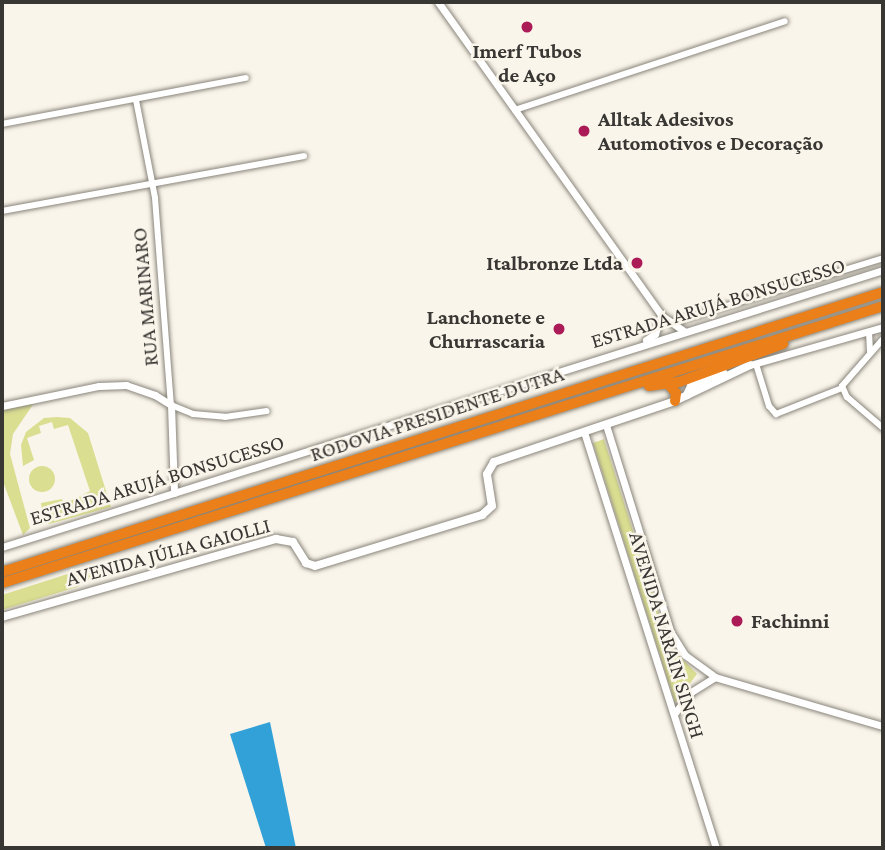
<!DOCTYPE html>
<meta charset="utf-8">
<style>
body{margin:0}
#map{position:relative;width:885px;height:850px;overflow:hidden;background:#faf5eb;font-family:"Crimson Pro",serif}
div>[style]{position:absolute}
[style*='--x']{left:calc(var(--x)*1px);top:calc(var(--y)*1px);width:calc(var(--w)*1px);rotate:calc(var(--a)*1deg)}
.green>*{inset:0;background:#dade91}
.round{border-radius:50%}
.water>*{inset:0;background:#31a1d8}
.roads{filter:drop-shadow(0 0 2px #89857b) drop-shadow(0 0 2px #89857b)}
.minor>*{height:6px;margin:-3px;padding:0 3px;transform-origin:3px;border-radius:3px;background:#fff}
.tertiary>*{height:7px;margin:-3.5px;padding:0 3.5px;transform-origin:3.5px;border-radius:3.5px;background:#fff}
.secondary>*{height:8px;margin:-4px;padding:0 4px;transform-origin:4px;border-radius:4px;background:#fff}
.motorway>*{height:10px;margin:-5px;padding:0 5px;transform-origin:5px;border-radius:5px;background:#eb7f19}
.dots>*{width:19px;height:19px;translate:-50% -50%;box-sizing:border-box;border:4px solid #faf5eb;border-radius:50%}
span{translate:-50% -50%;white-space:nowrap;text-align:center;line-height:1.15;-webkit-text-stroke:5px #faf5eb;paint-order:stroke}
.poi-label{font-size:21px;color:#393733;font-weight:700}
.left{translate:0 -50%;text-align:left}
.right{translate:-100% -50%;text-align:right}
.street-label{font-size:21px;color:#393733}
.frame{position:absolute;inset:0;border:4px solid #393733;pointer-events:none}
</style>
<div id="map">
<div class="green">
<div style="clip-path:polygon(34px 403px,13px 434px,10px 454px,30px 528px,23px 535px,2px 479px,2px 408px)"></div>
<div style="clip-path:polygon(57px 417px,70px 418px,88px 433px,111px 507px,49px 524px,43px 520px,41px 503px,62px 499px,64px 504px,90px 491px,68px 425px,54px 429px,52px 422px,39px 426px,41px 433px,27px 438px,34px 460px,23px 466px,21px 445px,26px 432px,44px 418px)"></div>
<div style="clip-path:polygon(604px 439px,669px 645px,697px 674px,675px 703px,593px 443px)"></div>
<div class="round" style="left:29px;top:466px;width:26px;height:26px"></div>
<div style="clip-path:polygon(102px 563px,107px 566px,77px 587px,2px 610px,2px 595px)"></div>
</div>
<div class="water">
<div style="clip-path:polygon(270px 722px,296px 848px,266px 848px,230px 734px)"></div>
</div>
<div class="roads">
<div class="minor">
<div style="--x:136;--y:100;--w:100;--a:79"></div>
<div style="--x:155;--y:198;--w:208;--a:85.6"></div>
<div style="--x:171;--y:405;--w:24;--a:22"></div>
<div style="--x:193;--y:414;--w:32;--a:5"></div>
<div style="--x:225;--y:417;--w:42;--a:-8.1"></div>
<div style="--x:515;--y:110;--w:284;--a:-18.2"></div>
<div style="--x:2;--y:124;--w:248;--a:-10.7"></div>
<div style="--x:2;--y:211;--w:307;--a:-10.3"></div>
<div style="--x:671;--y:323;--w:222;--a:-17"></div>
<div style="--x:869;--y:332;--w:19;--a:87"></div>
<div style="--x:883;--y:339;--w:62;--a:131.1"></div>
<div style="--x:842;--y:386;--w:12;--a:66"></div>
<div style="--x:847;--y:397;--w:48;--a:40.7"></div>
<div style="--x:756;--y:364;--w:44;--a:72.8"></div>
<div style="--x:769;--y:406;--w:11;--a:49"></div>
<div style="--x:776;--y:414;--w:71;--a:-21.5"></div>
</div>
<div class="tertiary">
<div style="--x:438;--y:2;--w:384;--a:54.5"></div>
<div style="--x:661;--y:315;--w:29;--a:35"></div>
<div style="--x:646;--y:340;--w:11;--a:-34"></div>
<div style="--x:655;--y:334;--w:20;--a:-72"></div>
<div style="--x:750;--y:365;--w:138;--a:-15.9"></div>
<div style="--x:2;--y:406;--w:99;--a:-11.7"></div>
<div style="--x:99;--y:386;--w:27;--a:-2"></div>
<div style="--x:126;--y:385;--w:31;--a:19"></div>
<div style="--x:155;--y:395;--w:19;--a:32"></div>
<div style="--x:171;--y:405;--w:88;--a:88"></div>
<div style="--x:606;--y:425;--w:216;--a:72.7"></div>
<div style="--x:670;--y:631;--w:28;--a:58"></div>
<div style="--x:685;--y:655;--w:37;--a:36"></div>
<div style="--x:715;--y:677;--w:175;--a:16.3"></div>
<div style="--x:584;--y:432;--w:436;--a:72.4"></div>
<div style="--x:2;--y:547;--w:924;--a:-17.45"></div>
<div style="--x:674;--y:714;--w:28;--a:-52"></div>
<div style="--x:691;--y:692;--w:28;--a:-32"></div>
</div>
<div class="secondary">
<div style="--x:687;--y:395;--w:10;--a:-66"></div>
<div style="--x:691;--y:386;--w:35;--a:-22"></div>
<div style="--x:2;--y:617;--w:285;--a:-15.9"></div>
<div style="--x:276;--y:539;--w:17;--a:10"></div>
<div style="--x:293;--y:542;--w:25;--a:58"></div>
<div style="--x:306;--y:563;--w:9;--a:18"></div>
<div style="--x:315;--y:566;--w:175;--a:-17"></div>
<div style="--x:482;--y:515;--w:13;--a:-42"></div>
<div style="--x:492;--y:506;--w:32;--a:-99"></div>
<div style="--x:487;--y:474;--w:14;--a:-60"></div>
<div style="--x:494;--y:462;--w:191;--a:-18.6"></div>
<div style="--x:675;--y:401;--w:83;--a:-25.6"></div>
</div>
<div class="motorway">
<div style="--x:668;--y:384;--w:12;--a:48"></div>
<div style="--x:676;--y:393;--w:8;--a:97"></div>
<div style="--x:649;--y:386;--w:30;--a:-8"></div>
<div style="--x:679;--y:382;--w:111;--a:-20.1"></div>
<div style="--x:2;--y:572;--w:924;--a:-17.63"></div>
<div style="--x:2;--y:583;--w:924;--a:-17.45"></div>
</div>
</div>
<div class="dots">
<div style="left:527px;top:27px;background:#aa1b58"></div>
<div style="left:584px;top:131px;background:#aa1b58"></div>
<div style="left:637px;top:263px;background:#aa1b58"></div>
<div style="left:559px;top:329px;background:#aa1b58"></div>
<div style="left:737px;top:621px;background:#aa1b58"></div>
</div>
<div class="poi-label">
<span style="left:527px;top:63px">Imerf Tubos<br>de Aço</span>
<span class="left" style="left:598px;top:131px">Alltak Adesivos<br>Automotivos e Decoração</span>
<span class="right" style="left:623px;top:263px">Italbronze Ltda</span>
<span class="right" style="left:545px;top:329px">Lanchonete e<br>Churrascaria</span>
<span class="left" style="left:751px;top:621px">Fachinni</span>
</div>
<div class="street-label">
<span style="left:145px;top:297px;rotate:-95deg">RUA MARINARO</span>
<span style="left:718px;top:303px;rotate:-17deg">ESTRADA ARUJÁ BONSUCESSO</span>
<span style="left:437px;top:414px;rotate:-18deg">RODOVIA PRESIDENTE DUTRA</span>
<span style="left:157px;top:480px;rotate:-17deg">ESTRADA ARUJÁ BONSUCESSO</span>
<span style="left:168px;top:552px;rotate:-15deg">AVENIDA JÚLIA GAIOLLI</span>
<span style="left:667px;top:635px;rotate:73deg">AVENIDA NARAIN SINGH</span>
</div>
<div class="frame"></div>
</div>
